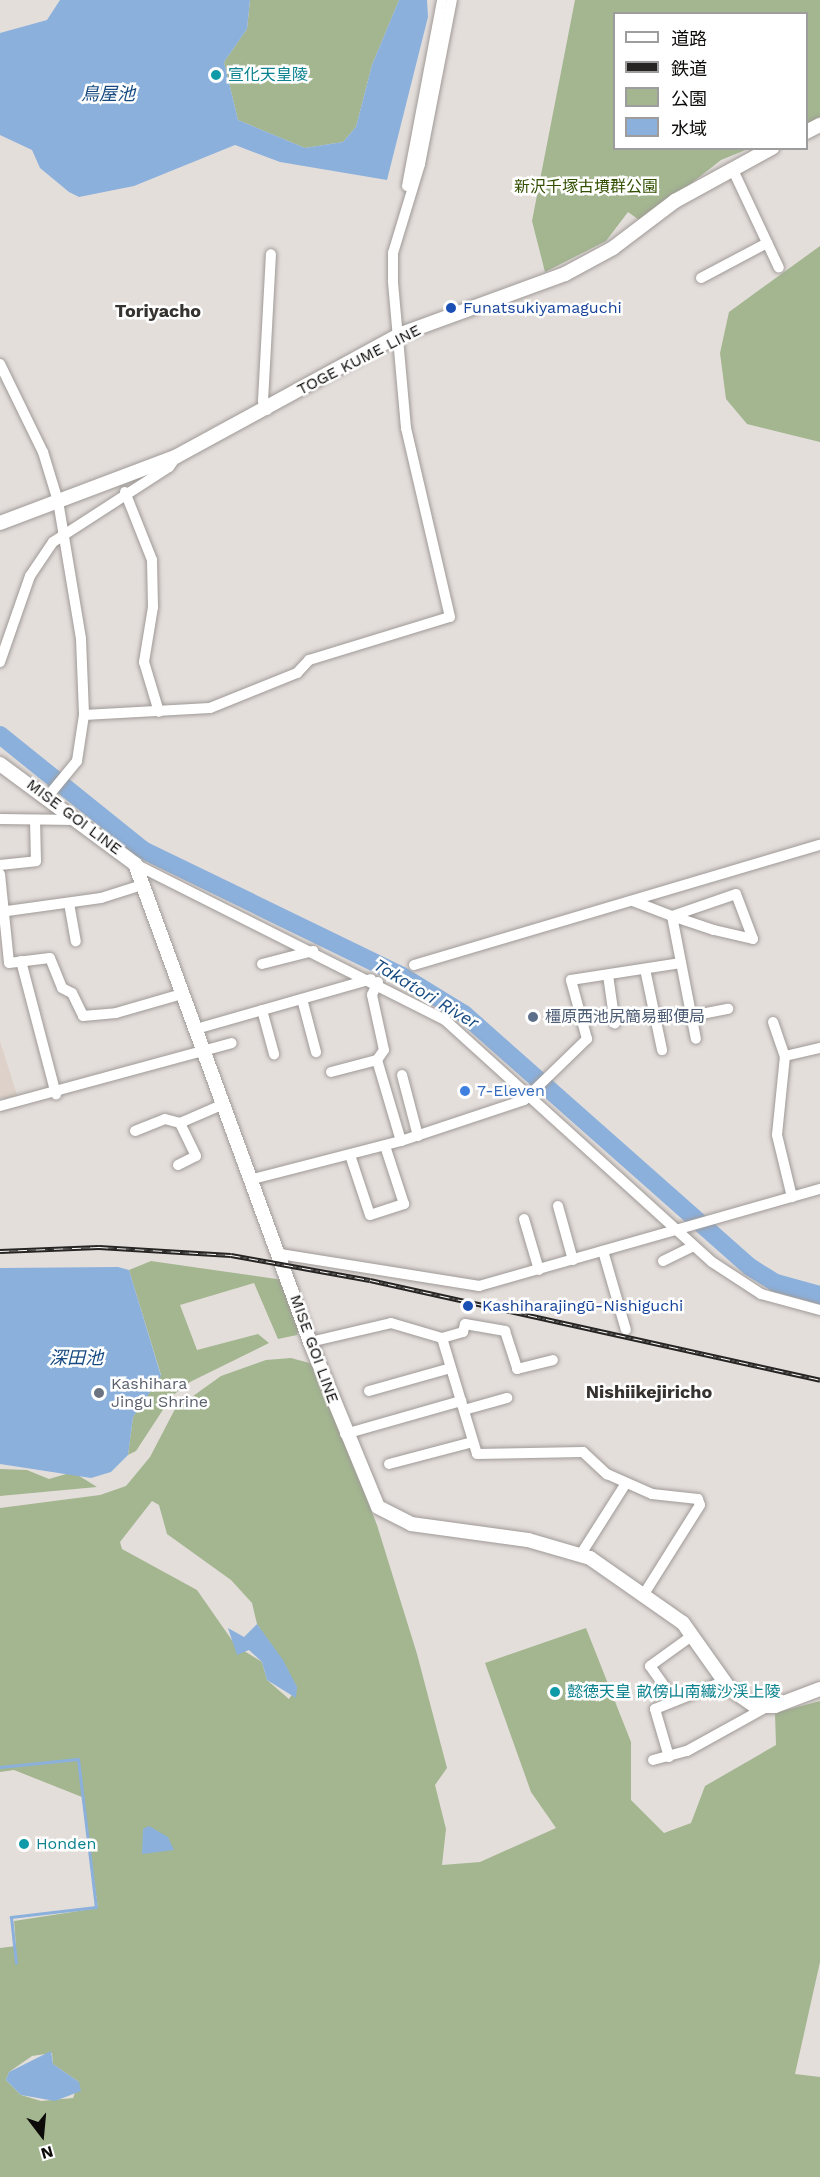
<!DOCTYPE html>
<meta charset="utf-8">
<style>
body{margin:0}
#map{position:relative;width:820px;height:2177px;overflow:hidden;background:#e4dedb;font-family:"Work Sans","Noto Sans JP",sans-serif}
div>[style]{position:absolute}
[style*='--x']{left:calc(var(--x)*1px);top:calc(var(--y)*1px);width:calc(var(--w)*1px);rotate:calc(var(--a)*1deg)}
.built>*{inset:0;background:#ded1ca}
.green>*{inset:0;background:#a3b690}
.water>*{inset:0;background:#8bb0dc}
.stream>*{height:3px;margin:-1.5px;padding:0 1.5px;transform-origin:1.5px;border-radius:1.5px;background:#8bb0dc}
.river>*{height:18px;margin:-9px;padding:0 9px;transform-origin:9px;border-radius:9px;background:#8bb0dc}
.roads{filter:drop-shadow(0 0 2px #9f9a97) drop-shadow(0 0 2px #9f9a97)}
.minor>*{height:10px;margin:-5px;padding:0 5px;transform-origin:5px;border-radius:5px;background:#fff}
.secondary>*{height:14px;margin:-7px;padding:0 7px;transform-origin:7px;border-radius:7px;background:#fff}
.rail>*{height:5px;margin-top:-2.5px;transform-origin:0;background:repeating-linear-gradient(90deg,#fff 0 9px,#272524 0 18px);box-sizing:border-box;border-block:2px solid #272524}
.dots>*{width:16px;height:16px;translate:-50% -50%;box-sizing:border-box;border:3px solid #fff;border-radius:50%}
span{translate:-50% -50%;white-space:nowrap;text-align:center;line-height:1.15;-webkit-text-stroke:5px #fff;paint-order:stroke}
.culture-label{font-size:16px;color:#0d838f}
.left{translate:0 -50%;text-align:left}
.park-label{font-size:16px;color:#324f00}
.transit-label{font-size:16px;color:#164399}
.street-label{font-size:16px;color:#0d0b0a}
.service-label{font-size:16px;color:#4e5e75}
.shop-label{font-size:16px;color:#366cbe}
.worship-label{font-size:16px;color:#5b616d}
.water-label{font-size:18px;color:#164a80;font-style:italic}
.neighbourhood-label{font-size:18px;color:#36322f;font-weight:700}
.legend{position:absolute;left:613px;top:12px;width:195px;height:138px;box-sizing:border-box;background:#fff;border:2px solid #9e9d9d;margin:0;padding:8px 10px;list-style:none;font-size:18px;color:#0d0b0a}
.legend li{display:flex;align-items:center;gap:12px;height:30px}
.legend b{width:30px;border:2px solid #9e9d9d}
.north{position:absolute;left:12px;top:2105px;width:60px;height:60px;-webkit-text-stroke:4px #fff;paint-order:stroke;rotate:164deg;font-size:16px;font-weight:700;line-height:24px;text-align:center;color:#0d0b0a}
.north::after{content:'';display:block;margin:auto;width:21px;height:27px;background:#0d0b0a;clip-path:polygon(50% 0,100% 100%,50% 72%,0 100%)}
</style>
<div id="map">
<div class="built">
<div style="clip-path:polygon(0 1041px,17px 1095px,5px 1099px,0 1098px)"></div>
</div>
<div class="green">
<div style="clip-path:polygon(250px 0,399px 0,372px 65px,356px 127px,343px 142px,305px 148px,238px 120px,224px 62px,247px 29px)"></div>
<div style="clip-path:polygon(575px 0,820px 0,820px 118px,807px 124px,806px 14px,614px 14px,614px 148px,748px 149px,721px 160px,642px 222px,628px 212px,606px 241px,545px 272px,532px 221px)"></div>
<div style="clip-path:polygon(820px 246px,820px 442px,747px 424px,726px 399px,720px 353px,729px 312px)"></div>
<div style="clip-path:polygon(151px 1261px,283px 1280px,299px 1328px,297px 1335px,278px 1339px,254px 1283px,180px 1305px,197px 1350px,258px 1334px,269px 1343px,190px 1382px,172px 1396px,136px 1451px,128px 1455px,133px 1417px,161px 1375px,129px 1270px)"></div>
<div style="clip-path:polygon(evenodd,291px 1358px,313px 1364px,377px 1525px,417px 1654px,447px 1768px,435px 1785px,446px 1829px,442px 1865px,480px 1862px,556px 1828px,531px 1792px,485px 1663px,586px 1628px,631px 1742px,631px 1800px,664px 1833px,691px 1823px,705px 1786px,776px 1745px,775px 1713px,820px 1701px,820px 1962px,795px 2074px,820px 2077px,820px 2177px,0 2177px,0 1948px,16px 1946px,14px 1921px,98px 1908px,82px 1797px,14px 1770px,0 1772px,0 1508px,100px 1495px,126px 1486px,150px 1457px,175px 1409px,221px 1376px,266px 1360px,291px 1358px,152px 1501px,159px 1505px,167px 1534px,231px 1580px,252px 1603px,257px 1624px,297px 1687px,289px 1699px,267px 1680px,262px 1662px,236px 1646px,197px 1590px,122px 1549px,120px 1542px,152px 1501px,291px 1358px,52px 2053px,53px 2064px,79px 2082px,73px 2098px,41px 2101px,21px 2095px,6px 2080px,9px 2072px,32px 2056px,52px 2053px)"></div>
<div style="clip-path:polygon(0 1469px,27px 1470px,49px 1479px,73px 1472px,97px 1487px,0 1496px)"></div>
</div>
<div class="water">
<div style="clip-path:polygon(60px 0,250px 0,247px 29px,224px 62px,238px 120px,305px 148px,343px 142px,356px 127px,372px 65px,399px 0,427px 0,428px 17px,387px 180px,280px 162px,235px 145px,134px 186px,79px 197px,69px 192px,40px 168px,32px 150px,0 135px,0 33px,47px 20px)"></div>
<div style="clip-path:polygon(118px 1267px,129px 1270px,161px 1376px,133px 1417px,128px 1455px,111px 1472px,91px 1478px,0 1464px,0 1268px)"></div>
<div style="clip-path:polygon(257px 1624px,283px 1660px,297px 1687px,296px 1698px,267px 1680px,262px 1662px,249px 1650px,237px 1655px,228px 1628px,244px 1637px)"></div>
<div style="clip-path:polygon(149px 1826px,168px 1837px,174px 1850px,142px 1854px,143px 1829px)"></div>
<div style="clip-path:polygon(51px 2051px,53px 2064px,79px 2082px,81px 2091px,55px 2101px,21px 2095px,6px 2080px,9px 2072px)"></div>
</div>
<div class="stream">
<div style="--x:0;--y:1767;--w:78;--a:-5.9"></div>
<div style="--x:78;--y:1759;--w:149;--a:83.1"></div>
<div style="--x:96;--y:1907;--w:86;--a:173.3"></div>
<div style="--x:11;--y:1917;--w:46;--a:83.8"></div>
</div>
<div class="river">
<div style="--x:0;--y:735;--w:184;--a:38.8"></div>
<div style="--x:143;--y:850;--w:288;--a:25.9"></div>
<div style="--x:402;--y:976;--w:73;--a:31.5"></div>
<div style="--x:464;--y:1014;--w:382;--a:41.5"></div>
<div style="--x:750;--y:1267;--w:31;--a:32"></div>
<div style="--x:776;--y:1283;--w:46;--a:15.3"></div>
</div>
<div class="roads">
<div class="minor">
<div style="--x:732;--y:168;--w:110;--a:64.8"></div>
<div style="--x:407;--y:186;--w:189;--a:-79.3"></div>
<div style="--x:701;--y:278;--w:75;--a:-27.9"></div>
<div style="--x:0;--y:364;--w:98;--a:64"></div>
<div style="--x:43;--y:452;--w:51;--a:73"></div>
<div style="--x:58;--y:501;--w:140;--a:80.5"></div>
<div style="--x:81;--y:639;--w:76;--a:87.7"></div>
<div style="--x:84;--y:715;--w:47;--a:98.7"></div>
<div style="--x:77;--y:761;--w:44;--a:129.5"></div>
<div style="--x:267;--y:410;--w:10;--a:-114"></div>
<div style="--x:263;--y:401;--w:147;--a:-86.9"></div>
<div style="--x:125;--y:492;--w:73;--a:68.3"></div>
<div style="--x:152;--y:560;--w:47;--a:88.8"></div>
<div style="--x:153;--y:607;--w:56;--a:99.3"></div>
<div style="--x:144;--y:662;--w:52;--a:73.3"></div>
<div style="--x:0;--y:662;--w:91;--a:-70.8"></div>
<div style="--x:30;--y:576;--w:41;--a:-55.9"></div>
<div style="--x:53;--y:542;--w:138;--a:-32.9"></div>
<div style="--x:169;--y:467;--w:14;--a:-54"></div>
<div style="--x:84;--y:715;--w:126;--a:-3.2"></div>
<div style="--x:210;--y:708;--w:94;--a:-21.9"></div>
<div style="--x:297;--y:673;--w:18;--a:-47"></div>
<div style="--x:309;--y:660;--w:147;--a:-17"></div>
<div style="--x:450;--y:617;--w:194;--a:-103.1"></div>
<div style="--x:406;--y:428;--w:148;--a:-95.1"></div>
<div style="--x:393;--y:281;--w:28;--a:-90"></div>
<div style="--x:393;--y:253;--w:93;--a:-73.1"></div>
<div style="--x:420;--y:164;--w:167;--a:-79"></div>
<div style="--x:0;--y:819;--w:77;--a:0.7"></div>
<div style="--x:135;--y:864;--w:347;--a:26.7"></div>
<div style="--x:445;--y:1020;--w:360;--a:42.2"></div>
<div style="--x:712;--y:1262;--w:59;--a:33.1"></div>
<div style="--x:761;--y:1294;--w:61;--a:15.2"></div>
<div style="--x:0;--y:865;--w:36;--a:-6"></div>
<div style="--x:36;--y:861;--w:41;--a:-91.4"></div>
<div style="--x:0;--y:874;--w:89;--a:84.2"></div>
<div style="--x:9;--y:963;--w:41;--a:-7"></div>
<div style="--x:50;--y:958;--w:32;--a:68"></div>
<div style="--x:62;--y:988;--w:11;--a:27"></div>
<div style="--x:72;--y:993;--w:25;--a:64"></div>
<div style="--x:83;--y:1016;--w:33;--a:-5"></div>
<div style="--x:116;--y:1013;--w:69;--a:-16.1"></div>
<div style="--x:633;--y:901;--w:42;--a:21"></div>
<div style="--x:672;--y:916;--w:44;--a:18.4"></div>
<div style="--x:714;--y:930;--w:40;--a:13"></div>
<div style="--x:753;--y:939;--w:48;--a:-110.7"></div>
<div style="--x:736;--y:894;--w:68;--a:161"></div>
<div style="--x:672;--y:916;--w:125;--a:79"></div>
<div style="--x:69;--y:903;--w:39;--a:80"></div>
<div style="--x:0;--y:912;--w:102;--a:-7.9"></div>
<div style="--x:101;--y:898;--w:43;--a:-17.6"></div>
<div style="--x:21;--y:961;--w:138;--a:75.3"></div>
<div style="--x:262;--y:964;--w:53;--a:-14.3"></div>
<div style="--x:414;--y:965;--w:423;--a:-16.5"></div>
<div style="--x:645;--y:969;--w:83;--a:78.1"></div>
<div style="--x:608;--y:975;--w:49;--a:81.9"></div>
<div style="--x:378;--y:982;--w:14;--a:115"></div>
<div style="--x:372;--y:995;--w:56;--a:77.7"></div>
<div style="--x:384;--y:1050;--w:12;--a:125"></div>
<div style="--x:377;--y:1060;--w:84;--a:73.5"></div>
<div style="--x:302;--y:999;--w:55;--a:75.2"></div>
<div style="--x:262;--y:1010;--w:46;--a:74.7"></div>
<div style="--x:691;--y:1016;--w:38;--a:-11"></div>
<div style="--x:773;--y:1022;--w:36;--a:71"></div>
<div style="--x:785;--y:1056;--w:79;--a:95.8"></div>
<div style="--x:777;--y:1135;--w:64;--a:76.4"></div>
<div style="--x:196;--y:1029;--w:182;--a:-15.9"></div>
<div style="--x:785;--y:1056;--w:36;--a:-13"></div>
<div style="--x:331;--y:1072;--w:48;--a:-14.6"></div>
<div style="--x:402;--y:1075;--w:63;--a:75.3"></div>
<div style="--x:0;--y:1106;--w:240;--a:-15.2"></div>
<div style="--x:135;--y:1131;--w:32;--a:-22"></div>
<div style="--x:165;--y:1119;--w:16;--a:15"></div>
<div style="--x:180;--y:1123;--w:48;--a:-23.4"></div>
<div style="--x:350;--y:1155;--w:63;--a:71.6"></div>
<div style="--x:370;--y:1215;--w:36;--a:-18"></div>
<div style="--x:404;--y:1204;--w:61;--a:-108.1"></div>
<div style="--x:178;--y:1165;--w:20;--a:-27"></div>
<div style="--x:196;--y:1156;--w:37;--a:-116"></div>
<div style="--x:253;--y:1179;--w:153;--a:-14.4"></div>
<div style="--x:401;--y:1141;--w:130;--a:-18.4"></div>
<div style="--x:524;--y:1100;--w:88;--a:-44.1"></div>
<div style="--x:587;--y:1039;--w:61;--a:-105.2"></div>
<div style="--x:571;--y:980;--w:111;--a:-8.8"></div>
<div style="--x:558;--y:1206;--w:56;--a:74.5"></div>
<div style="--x:524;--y:1219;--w:53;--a:73.6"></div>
<div style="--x:603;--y:1251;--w:82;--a:73.8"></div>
<div style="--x:280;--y:1254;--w:202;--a:9.1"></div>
<div style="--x:479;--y:1286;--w:355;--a:-15.9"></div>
<div style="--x:663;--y:1261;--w:34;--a:-26"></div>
<div style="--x:442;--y:1338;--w:121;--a:73.2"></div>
<div style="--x:477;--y:1454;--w:106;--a:-1.1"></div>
<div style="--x:583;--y:1452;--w:33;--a:43"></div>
<div style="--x:607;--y:1474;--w:49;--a:24"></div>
<div style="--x:652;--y:1494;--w:46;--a:6.2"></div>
<div style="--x:698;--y:1499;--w:6;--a:72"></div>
<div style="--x:700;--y:1505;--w:105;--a:122.2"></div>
<div style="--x:310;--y:1342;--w:83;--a:-13.2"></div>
<div style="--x:391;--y:1323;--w:53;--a:16.4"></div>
<div style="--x:442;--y:1338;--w:22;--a:-16"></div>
<div style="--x:463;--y:1332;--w:8;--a:-76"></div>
<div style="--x:465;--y:1324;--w:41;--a:9.9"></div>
<div style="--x:505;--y:1331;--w:40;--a:72"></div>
<div style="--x:517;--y:1369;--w:37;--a:-14"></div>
<div style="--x:369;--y:1391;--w:85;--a:-15.7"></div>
<div style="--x:464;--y:1410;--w:45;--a:-15.6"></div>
<div style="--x:345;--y:1434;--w:121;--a:-15.9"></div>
<div style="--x:389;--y:1464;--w:87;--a:-14.7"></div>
<div style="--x:581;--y:1554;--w:84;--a:-57.6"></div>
<div style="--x:675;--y:1701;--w:43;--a:-125.5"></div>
<div style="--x:650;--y:1666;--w:53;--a:-35.8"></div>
<div style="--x:669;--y:1757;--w:50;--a:-106.3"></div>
<div style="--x:655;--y:1709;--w:75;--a:-21.8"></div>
<div style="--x:653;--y:1760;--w:35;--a:-15"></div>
<div style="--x:687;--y:1751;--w:89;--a:-28.9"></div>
</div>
<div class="secondary">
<div style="--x:806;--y:132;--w:16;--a:-27"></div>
<div style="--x:0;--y:523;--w:189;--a:-20.7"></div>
<div style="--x:177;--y:456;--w:255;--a:-28.6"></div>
<div style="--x:401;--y:334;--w:175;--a:-20.1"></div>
<div style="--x:565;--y:274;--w:55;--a:-28.4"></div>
<div style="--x:613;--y:248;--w:78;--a:-37.2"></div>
<div style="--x:675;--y:201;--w:111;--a:-28.7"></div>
<div style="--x:0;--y:764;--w:168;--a:36.5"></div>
<div style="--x:135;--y:864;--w:509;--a:69.89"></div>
<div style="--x:310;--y:1342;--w:178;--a:67.6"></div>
<div style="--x:378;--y:1507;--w:37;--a:27"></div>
<div style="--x:411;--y:1524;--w:118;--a:7.8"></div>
<div style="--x:528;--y:1540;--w:65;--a:16.2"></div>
<div style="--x:590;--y:1558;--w:113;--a:35"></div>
<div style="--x:683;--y:1623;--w:80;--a:54.7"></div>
<div style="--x:729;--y:1688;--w:32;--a:35"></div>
<div style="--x:755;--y:1706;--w:20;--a:0"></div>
<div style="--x:775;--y:1706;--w:48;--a:-20.7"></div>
</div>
</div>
<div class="rail">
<div style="--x:0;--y:1251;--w:99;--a:-2.3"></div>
<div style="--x:99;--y:1247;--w:132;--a:3.5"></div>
<div style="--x:231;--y:1255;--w:141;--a:10.2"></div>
<div style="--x:370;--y:1280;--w:461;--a:12.5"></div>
</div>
<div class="dots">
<div style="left:216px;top:75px;background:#0f9aa8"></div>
<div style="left:451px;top:308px;background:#1a4fb4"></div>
<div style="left:533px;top:1017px;background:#5c6f8a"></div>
<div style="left:465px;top:1091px;background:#3f7fe0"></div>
<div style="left:468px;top:1306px;background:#1a4fb4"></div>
<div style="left:99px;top:1393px;background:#6b7280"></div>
<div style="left:555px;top:1692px;background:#0f9aa8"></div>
<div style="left:24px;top:1844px;background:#0f9aa8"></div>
</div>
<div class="culture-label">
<span class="left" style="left:228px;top:75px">宣化天皇陵</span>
<span class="left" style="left:567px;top:1692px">懿徳天皇 畝傍山南繊沙渓上陵</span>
<span class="left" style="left:36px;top:1844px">Honden</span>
</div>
<div class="park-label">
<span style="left:586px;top:187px">新沢千塚古墳群公園</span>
</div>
<div class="transit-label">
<span class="left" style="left:463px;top:308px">Funatsukiyamaguchi</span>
<span class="left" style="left:482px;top:1306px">Kashiharajingū-Nishiguchi</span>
</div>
<div class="street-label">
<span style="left:359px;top:360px;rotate:-27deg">TOGE KUME LINE</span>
<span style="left:74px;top:817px;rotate:37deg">MISE GOI LINE</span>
<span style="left:314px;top:1349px;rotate:70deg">MISE GOI LINE</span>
</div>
<div class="service-label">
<span class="left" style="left:545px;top:1017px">橿原西池尻簡易郵便局</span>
</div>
<div class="shop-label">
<span class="left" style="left:477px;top:1091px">7-Eleven</span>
</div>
<div class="worship-label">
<span class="left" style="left:111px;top:1393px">Kashihara<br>Jingu Shrine</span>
</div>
<div class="water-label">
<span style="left:108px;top:94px">鳥屋池</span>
<span style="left:426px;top:994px;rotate:31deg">Takatori River</span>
<span style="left:76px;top:1358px">深田池</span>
</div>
<div class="neighbourhood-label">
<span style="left:158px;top:311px">Toriyacho</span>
<span style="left:649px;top:1392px">Nishiikejiricho</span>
</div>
<ul class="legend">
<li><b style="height:8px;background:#fff"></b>道路</li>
<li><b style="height:8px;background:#272524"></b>鉄道</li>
<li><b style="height:16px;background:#a3b690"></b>公園</li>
<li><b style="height:16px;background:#8bb0dc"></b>水域</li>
</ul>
<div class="north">N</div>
</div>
